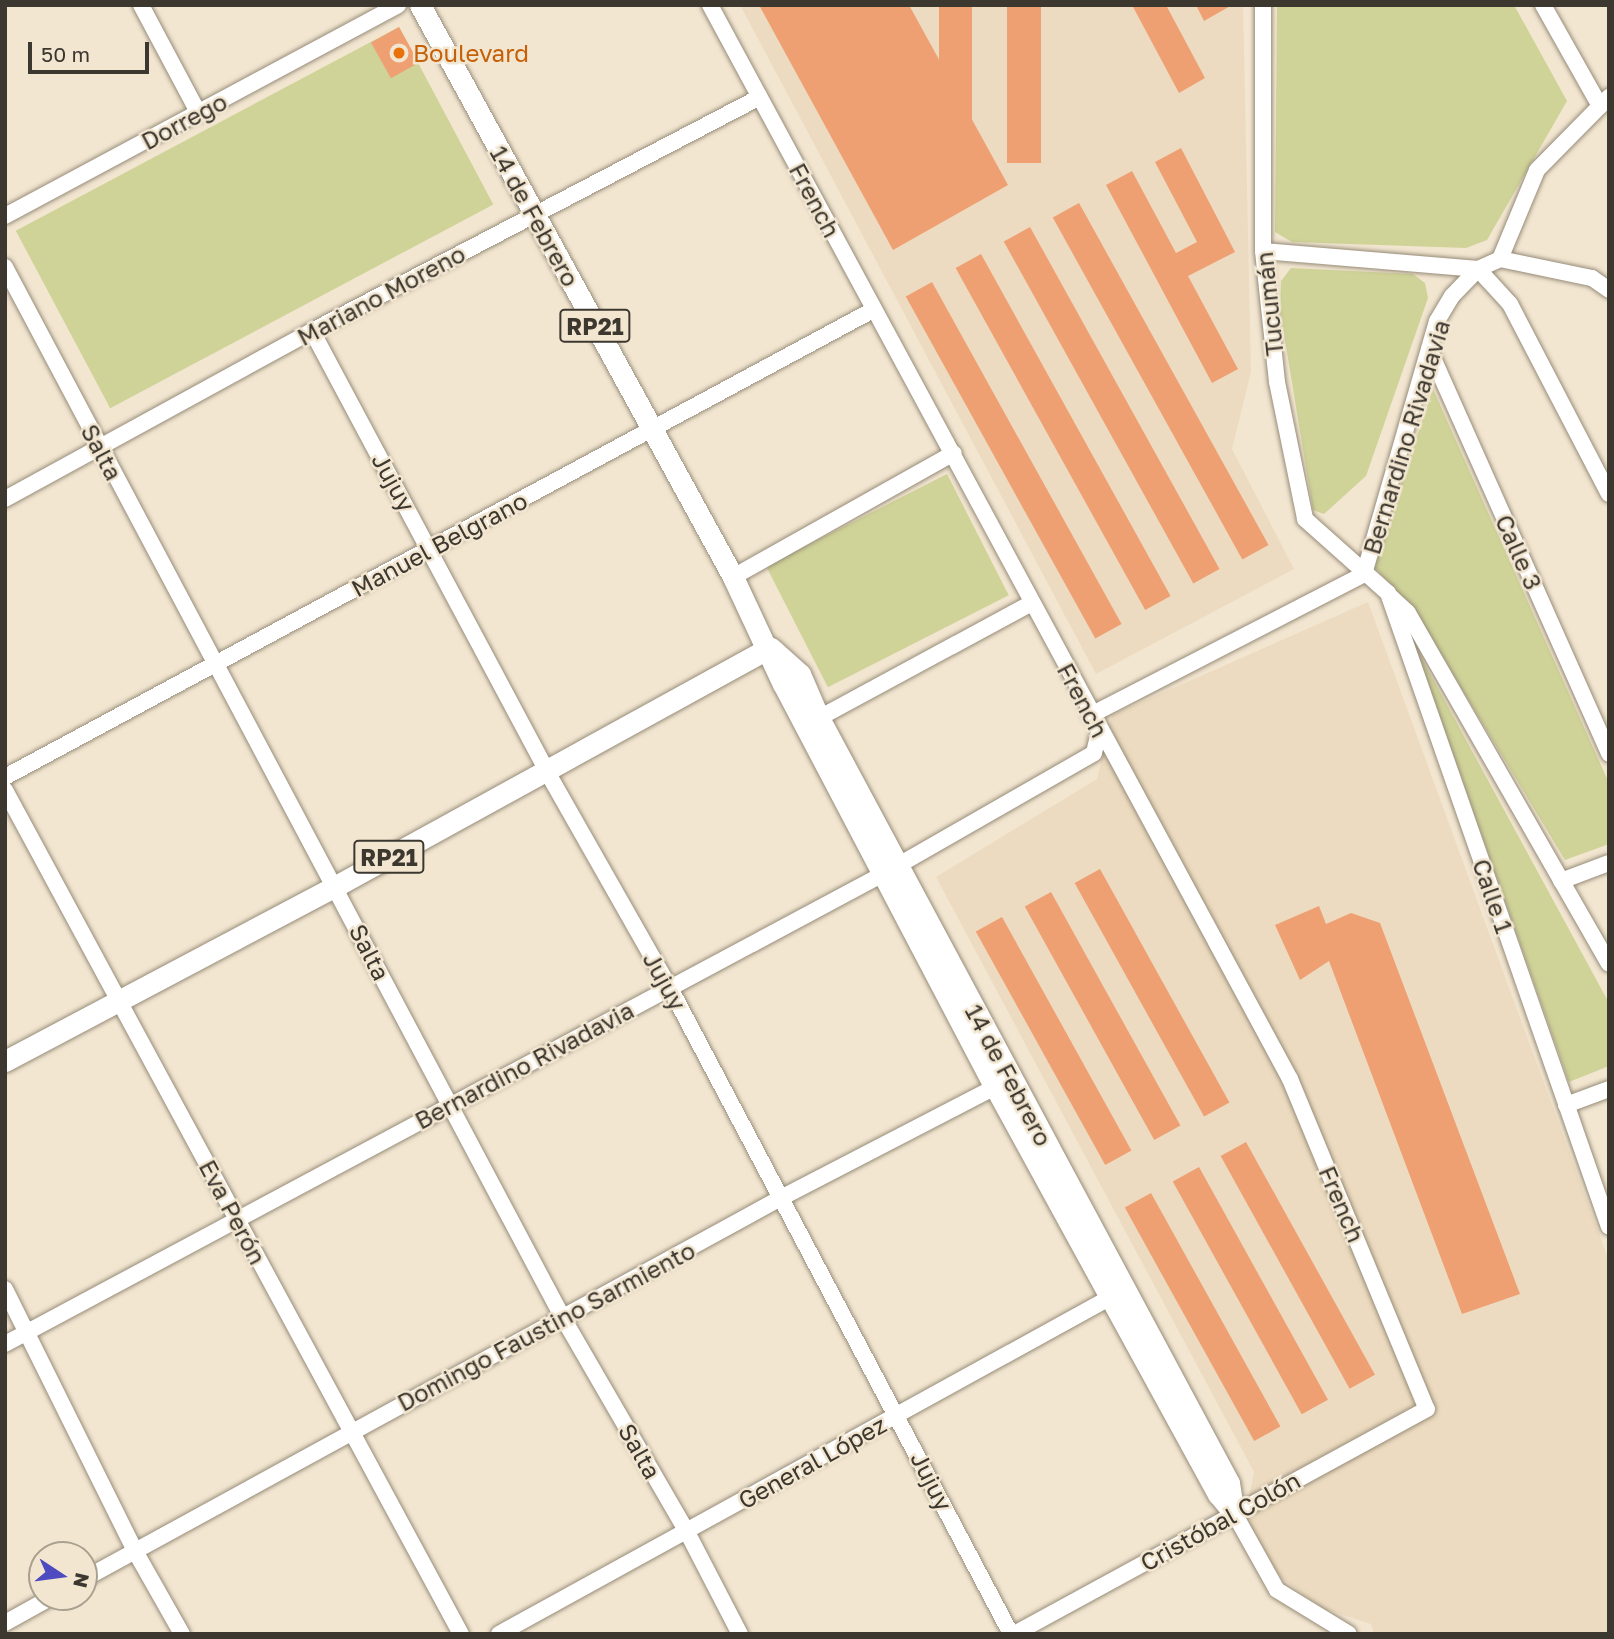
<!DOCTYPE html>
<meta charset="utf-8">
<style>
body{margin:0}
#map{position:relative;width:1614px;height:1639px;overflow:hidden;background:#f2e6d1;font-family:"Golos Text",sans-serif}
div>[style]{position:absolute}
[style*='--x']{left:calc(var(--x)*1px);top:calc(var(--y)*1px);width:calc(var(--w)*1px);rotate:calc(var(--a)*1deg)}
.built>*{inset:0;background:#ecdbc0}
.green>*{inset:0;background:#cfd398;transform-origin:0 0}
.building>*{inset:0;background:#eea073;transform-origin:0 0}
.roads{filter:drop-shadow(0 0 2px #978c79) drop-shadow(0 0 2px #978c79)}
.minor>*{height:16px;margin:-8px;padding:0 8px;transform-origin:8px;border-radius:8px;background:#fff}
.major>*{height:21px;margin:-10.5px;padding:0 10.5px;transform-origin:10.5px;border-radius:10.5px;background:#fff}
.dots>*{width:19px;height:19px;translate:-50% -50%;box-sizing:border-box;border:4px solid #f2e6d1;border-radius:50%}
span{translate:-50% -50%;white-space:nowrap;text-align:center;line-height:1.15;-webkit-text-stroke:5px #f2e6d1;paint-order:stroke}
.shield-label span{padding:2px 5px;background:#f2e6d1;border:2px solid;border-radius:5px;-webkit-text-stroke-width:0}
.shield-label{font-size:23px;color:#3c372f;font-weight:700}
.food-label{font-size:24px;color:#c56008}
.left{translate:0 -50%;text-align:left}
.street-label{font-size:24px;color:#3c372f}
.frame{position:absolute;inset:0;border:7px solid #3c372f;pointer-events:none}
.north{position:absolute;left:28px;top:1541px;width:70px;height:70px;box-sizing:border-box;background:#f2e6d1;border:2px solid #a9a090;border-radius:50%;rotate:103deg;font-size:19px;font-weight:700;line-height:28px;text-align:center;color:#3c372f}
.north::after{content:'';display:block;margin:auto;width:24px;height:32px;background:#4e4bc1;clip-path:polygon(50% 0,100% 100%,50% 72%,0 100%)}
.scale{position:absolute;left:28px;top:42px;width:121px;height:32px;box-sizing:border-box;border:4px solid #3c372f;border-top:0;padding-left:9px;font-size:21px;line-height:24px;white-space:nowrap;color:#3c372f;-webkit-text-stroke:5px #f2e6d1;paint-order:stroke}
</style>
<div id="map">
<div class="built">
<div style="clip-path:polygon(740px 5px,1243px 5px,1251px 372px,1232px 449px,1294px 569px,1096px 674px)"></div>
<div style="clip-path:polygon(1368px 602px,1609px 1261px,1609px 1634px,1374px 1634px,1371px 1624px,1322px 1608px,1279px 1576px,1252px 1533px,1246px 1513px,1254px 1472px,936px 877px,1097px 779px,1112px 715px)"></div>
</div>
<div class="green">
<div style="clip-path:polygon(1277px 5px,1514px 5px,1567px 101px,1487px 240px,1466px 248px,1292px 242px,1275px 232px)"></div>
<div style="left:399px;top:27px;width:201px;height:434px;rotate:62deg"></div>
<div style="clip-path:polygon(1291px 268px,1413px 274px,1425px 283px,1428px 298px,1366px 476px,1324px 514px,1313px 510px,1280px 310px,1281px 281px)"></div>
<div style="clip-path:polygon(1433px 389px,1609px 783px,1609px 844px,1565px 860px,1413px 608px,1373px 566px)"></div>
<div style="left:947px;top:474px;width:136px;height:203px;rotate:63deg"></div>
<div style="clip-path:polygon(1415px 646px,1609px 1003px,1609px 1066px,1569px 1082px)"></div>
</div>
<div class="building">
<div style="clip-path:polygon(759px 5px,909px 5px,1008px 185px,893px 250px)"></div>
<div style="left:939px;top:5px;width:33px;height:192px"></div>
<div style="left:1007px;top:5px;width:34px;height:158px"></div>
<div style="clip-path:polygon(1132px 5px,1166px 5px,1205px 78px,1179px 93px)"></div>
<div style="clip-path:polygon(1196px 5px,1232px 5px,1204px 21px)"></div>
<div style="left:399px;top:27px;width:41px;height:32px;rotate:61deg"></div>
<div style="clip-path:polygon(1181px 148px,1235px 252px,1188px 276px,1238px 369px,1212px 383px,1106px 185px,1132px 171px,1176px 253px,1197px 242px,1155px 162px)"></div>
<div style="left:1079px;top:203px;width:391px;height:30px;rotate:61deg"></div>
<div style="left:1030px;top:227px;width:391px;height:30px;rotate:61deg"></div>
<div style="left:981px;top:254px;width:391px;height:29px;rotate:61deg"></div>
<div style="left:932px;top:282px;width:391px;height:30px;rotate:61deg"></div>
<div style="left:1100px;top:869px;width:267px;height:29px;rotate:61deg"></div>
<div style="left:1051px;top:892px;width:267px;height:30px;rotate:61deg"></div>
<div style="clip-path:polygon(1319px 906px,1326px 924px,1351px 913px,1380px 923px,1520px 1294px,1462px 1314px,1329px 961px,1300px 980px,1275px 925px)"></div>
<div style="left:1002px;top:917px;width:267px;height:30px;rotate:61deg"></div>
<div style="left:1246px;top:1142px;width:266px;height:29px;rotate:61deg"></div>
<div style="left:1199px;top:1167px;width:266px;height:30px;rotate:61deg"></div>
<div style="left:1151px;top:1193px;width:267px;height:30px;rotate:61deg"></div>
</div>
<div class="roads">
<div class="minor">
<div style="--x:141;--y:5;--w:123;--a:62"></div>
<div style="--x:710;--y:5;--w:1221;--a:61.63"></div>
<div style="--x:1290;--y:1079;--w:357;--a:67.5"></div>
<div style="--x:1427;--y:1409;--w:469;--a:151.4"></div>
<div style="--x:1263;--y:5;--w:246;--a:90"></div>
<div style="--x:1263;--y:251;--w:132;--a:83.9"></div>
<div style="--x:1277;--y:382;--w:140;--a:78.4"></div>
<div style="--x:1305;--y:519;--w:111;--a:41.7"></div>
<div style="--x:1388;--y:593;--w:671;--a:70.78"></div>
<div style="--x:1543;--y:5;--w:116;--a:60.6"></div>
<div style="--x:5;--y:216;--w:446;--a:-28.2"></div>
<div style="--x:1263;--y:251;--w:216;--a:4.8"></div>
<div style="--x:1500;--y:259;--w:94;--a:11.7"></div>
<div style="--x:1592;--y:278;--w:21;--a:35"></div>
<div style="--x:5;--y:267;--w:1190;--a:62.04"></div>
<div style="--x:563;--y:1318;--w:245;--a:59.9"></div>
<div style="--x:686;--y:1530;--w:117;--a:62.6"></div>
<div style="--x:1478;--y:269;--w:47;--a:47.6"></div>
<div style="--x:1510;--y:304;--w:214;--a:62.5"></div>
<div style="--x:312;--y:331;--w:497;--a:61.9"></div>
<div style="--x:546;--y:770;--w:251;--a:60.4"></div>
<div style="--x:670;--y:988;--w:730;--a:62.17"></div>
<div style="--x:1429;--y:349;--w:443;--a:66"></div>
<div style="--x:5;--y:499;--w:350;--a:-28.7"></div>
<div style="--x:312;--y:331;--w:505;--a:-27.58"></div>
<div style="--x:733;--y:577;--w:253;--a:-29.3"></div>
<div style="--x:1391;--y:597;--w:23;--a:43"></div>
<div style="--x:1408;--y:613;--w:404;--a:60.2"></div>
<div style="--x:1091;--y:715;--w:307;--a:-27.3"></div>
<div style="--x:1364;--y:574;--w:263;--a:-73.9"></div>
<div style="--x:1437;--y:321;--w:29;--a:-59"></div>
<div style="--x:1452;--y:296;--w:37;--a:-46"></div>
<div style="--x:1478;--y:269;--w:24;--a:-24"></div>
<div style="--x:1500;--y:259;--w:96;--a:-67.4"></div>
<div style="--x:1537;--y:170;--w:103;--a:-45.4"></div>
<div style="--x:819;--y:718;--w:240;--a:-28.4"></div>
<div style="--x:5;--y:777;--w:986;--a:-28.28"></div>
<div style="--x:5;--y:790;--w:959;--a:61.62"></div>
<div style="--x:1561;--y:881;--w:51;--a:-20.6"></div>
<div style="--x:1566;--y:1105;--w:46;--a:-20.4"></div>
<div style="--x:5;--y:1289;--w:292;--a:63.6"></div>
<div style="--x:135;--y:1551;--w:95;--a:60.5"></div>
<div style="--x:5;--y:1344;--w:996;--a:-28.16"></div>
<div style="--x:883;--y:874;--w:243;--a:-29.8"></div>
<div style="--x:1094;--y:753;--w:23;--a:-77"></div>
<div style="--x:1234;--y:1513;--w:88;--a:60.8"></div>
<div style="--x:1277;--y:1590;--w:84;--a:31.4"></div>
<div style="--x:84;--y:1579;--w:792;--a:-28.67"></div>
<div style="--x:779;--y:1199;--w:252;--a:-27.4"></div>
<div style="--x:5;--y:1623;--w:54;--a:-29"></div>
<div style="--x:499;--y:1634;--w:709;--a:-28.84"></div>
</div>
<div class="major">
<div style="--x:420;--y:5;--w:652;--a:61.31"></div>
<div style="--x:733;--y:577;--w:118;--a:65"></div>
<div style="--x:783;--y:684;--w:455;--a:62.3"></div>
<div style="--x:995;--y:1087;--w:464;--a:61.3"></div>
<div style="--x:1218;--y:1494;--w:25;--a:50"></div>
<div style="--x:771;--y:648;--w:39;--a:42"></div>
<div style="--x:800;--y:674;--w:48;--a:66.6"></div>
<div style="--x:819;--y:718;--w:868;--a:61.81"></div>
<div style="--x:1229;--y:1483;--w:25;--a:81"></div>
<div style="--x:5;--y:1061;--w:374;--a:-27.9"></div>
<div style="--x:336;--y:886;--w:495;--a:-28.8"></div>
</div>
</div>
<div class="dots">
<div style="left:399px;top:53px;background:#e8710a"></div>
</div>
<div class="shield-label">
<span style="left:595px;top:326px">RP21</span>
<span style="left:389px;top:857px">RP21</span>
</div>
<div class="food-label">
<span class="left" style="left:413px;top:53px">Boulevard</span>
</div>
<div class="street-label">
<span style="left:184px;top:121px;rotate:-28deg">Dorrego</span>
<span style="left:815px;top:200px;rotate:62deg">French</span>
<span style="left:535px;top:216px;rotate:61deg">14 de Febrero</span>
<span style="left:381px;top:295px;rotate:-28deg">Mariano Moreno</span>
<span style="left:1269px;top:304px;rotate:-96deg">Tucumán</span>
<span style="left:1406px;top:437px;rotate:-73deg">Bernardino Rivadavia</span>
<span style="left:102px;top:452px;rotate:62deg">Salta</span>
<span style="left:394px;top:482px;rotate:61deg">Jujuy</span>
<span style="left:439px;top:544px;rotate:-28deg">Manuel Belgrano</span>
<span style="left:1519px;top:552px;rotate:66deg">Calle 3</span>
<span style="left:1083px;top:700px;rotate:62deg">French</span>
<span style="left:1493px;top:896px;rotate:71deg">Calle 1</span>
<span style="left:370px;top:952px;rotate:63deg">Salta</span>
<span style="left:665px;top:981px;rotate:61deg">Jujuy</span>
<span style="left:524px;top:1065px;rotate:-28deg">Bernardino Rivadavia</span>
<span style="left:1009px;top:1075px;rotate:62deg">14 de Febrero</span>
<span style="left:1342px;top:1204px;rotate:67deg">French</span>
<span style="left:233px;top:1212px;rotate:62deg">Eva Perón</span>
<span style="left:546px;top:1326px;rotate:-28deg">Domingo Faustino Sarmiento</span>
<span style="left:640px;top:1451px;rotate:60deg">Salta</span>
<span style="left:812px;top:1462px;rotate:-29deg">General López</span>
<span style="left:932px;top:1481px;rotate:63deg">Jujuy</span>
<span style="left:1220px;top:1521px;rotate:-29deg">Cristóbal Colón</span>
</div>
<div class="frame"></div>
<div class="north">N</div>
<div class="scale">50 m</div>
</div>
